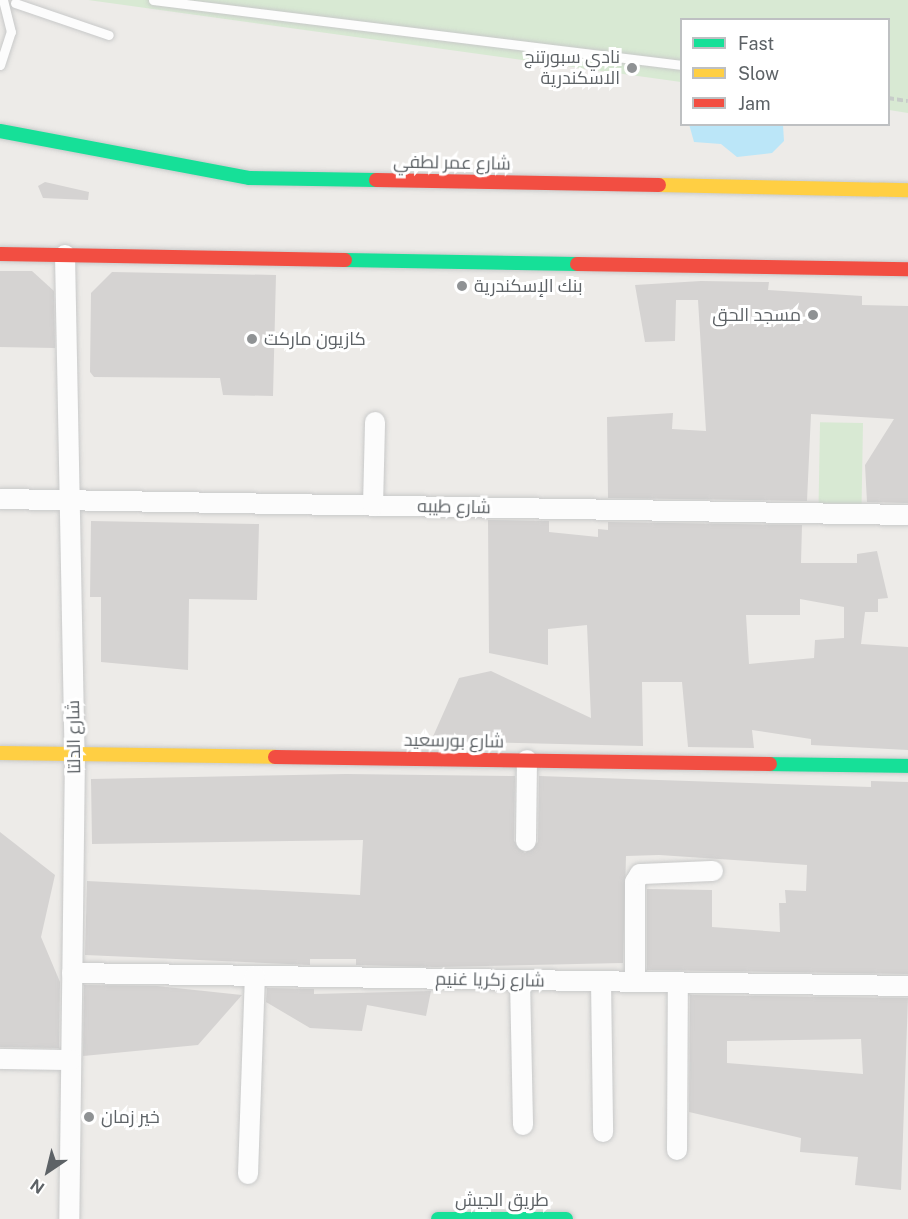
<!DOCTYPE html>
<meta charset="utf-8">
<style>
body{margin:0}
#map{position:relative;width:908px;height:1219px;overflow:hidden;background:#edebe8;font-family:"Public Sans",Cairo,sans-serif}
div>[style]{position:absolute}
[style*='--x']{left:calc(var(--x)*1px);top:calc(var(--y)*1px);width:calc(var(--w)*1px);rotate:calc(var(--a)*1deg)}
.green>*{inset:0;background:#d8e9d3;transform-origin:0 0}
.water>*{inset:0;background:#bbe6f8}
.building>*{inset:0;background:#d5d3d2}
.path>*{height:4px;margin-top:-2px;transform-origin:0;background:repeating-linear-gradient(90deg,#c7ccc9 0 6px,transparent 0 9px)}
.roads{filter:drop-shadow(0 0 2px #c8c9c9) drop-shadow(0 0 2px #c8c9c9)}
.lane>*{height:9px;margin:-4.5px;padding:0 4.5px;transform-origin:4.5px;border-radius:4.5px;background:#fcfcfc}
.street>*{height:20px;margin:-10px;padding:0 10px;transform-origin:10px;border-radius:10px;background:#fcfcfc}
.fast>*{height:14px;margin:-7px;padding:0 7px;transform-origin:7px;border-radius:7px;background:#16e098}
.slow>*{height:14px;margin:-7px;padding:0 7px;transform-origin:7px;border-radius:7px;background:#ffcf43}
.jam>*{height:14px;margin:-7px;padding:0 7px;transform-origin:7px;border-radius:7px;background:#f24e42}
.dots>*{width:16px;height:16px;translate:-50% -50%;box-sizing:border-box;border:3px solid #fff;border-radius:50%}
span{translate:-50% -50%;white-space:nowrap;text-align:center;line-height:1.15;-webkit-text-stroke:6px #fff;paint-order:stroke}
.poi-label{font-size:18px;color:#5d6266}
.right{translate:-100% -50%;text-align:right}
.left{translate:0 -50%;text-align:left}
.street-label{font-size:18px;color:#5d6266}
.legend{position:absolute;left:680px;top:18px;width:210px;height:108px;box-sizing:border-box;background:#fff;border:2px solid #bec0c2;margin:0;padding:8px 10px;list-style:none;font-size:18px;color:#5d6266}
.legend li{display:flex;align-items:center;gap:12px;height:30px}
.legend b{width:30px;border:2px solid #bec0c2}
.north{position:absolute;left:18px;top:1141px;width:60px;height:60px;-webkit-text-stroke:4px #fff;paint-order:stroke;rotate:215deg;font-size:16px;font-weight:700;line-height:24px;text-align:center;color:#5d6266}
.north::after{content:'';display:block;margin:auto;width:21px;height:27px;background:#5d6266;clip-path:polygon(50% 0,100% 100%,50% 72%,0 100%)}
</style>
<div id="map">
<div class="green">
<div style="clip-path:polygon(88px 0,908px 0,908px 113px,889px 110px,888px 20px,682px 20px,681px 82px)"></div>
<div style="left:863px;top:423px;width:81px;height:43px;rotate:91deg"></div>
</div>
<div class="water">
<div style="clip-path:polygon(689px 124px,783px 125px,784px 141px,772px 153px,737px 157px,721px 144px,694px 142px)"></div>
</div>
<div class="building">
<div style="clip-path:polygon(45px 182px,89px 192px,88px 200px,43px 198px,38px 186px)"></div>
<div style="clip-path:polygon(0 271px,32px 271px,54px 291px,55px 348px,0 347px)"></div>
<div style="clip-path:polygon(112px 272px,276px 275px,273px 396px,223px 395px,220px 378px,94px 377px,90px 372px,91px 293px)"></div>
<div style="clip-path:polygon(701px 281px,769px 282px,768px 290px,862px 296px,862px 305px,908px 306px,908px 503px,867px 502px,865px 465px,894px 419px,811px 414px,807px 501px,608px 498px,607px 417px,673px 413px,672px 429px,706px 431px,698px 300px,676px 300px,675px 341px,645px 342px,635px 285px)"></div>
<div style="clip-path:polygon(evenodd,488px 520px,549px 521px,549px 532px,598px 537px,598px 529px,608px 530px,608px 522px,802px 525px,801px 563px,857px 563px,857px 554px,877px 551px,888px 598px,878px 599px,878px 612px,865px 612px,861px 644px,908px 647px,908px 750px,811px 745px,811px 739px,752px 730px,754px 748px,688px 747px,682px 682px,642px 682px,643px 746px,431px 741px,459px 678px,491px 671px,591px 718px,587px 625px,548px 629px,548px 665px,489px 653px,488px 520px,800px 599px,844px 607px,844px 638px,815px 640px,814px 658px,749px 664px,746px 615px,800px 615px,800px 599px)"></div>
<div style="clip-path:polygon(91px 521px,259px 524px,257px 600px,189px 599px,188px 670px,101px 662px,101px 597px,90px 597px)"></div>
<div style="clip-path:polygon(346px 774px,515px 776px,514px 841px,525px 853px,538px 842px,539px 776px,871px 787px,871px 781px,908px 782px,908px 974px,647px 970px,647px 889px,712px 890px,712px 927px,780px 932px,779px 903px,786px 903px,785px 890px,806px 891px,807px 865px,659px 855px,626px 856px,623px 963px,436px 967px,356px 965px,356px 959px,310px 959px,310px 965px,85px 955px,87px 881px,360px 895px,363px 840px,92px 844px,91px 779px)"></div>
<div style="clip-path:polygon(0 832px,55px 875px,41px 937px,60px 982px,59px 1048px,0 1047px)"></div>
<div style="clip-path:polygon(84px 985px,157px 986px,242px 995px,198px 1045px,83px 1056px)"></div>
<div style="clip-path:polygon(267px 988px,314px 989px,314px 994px,431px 991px,426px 1016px,367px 1005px,362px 1031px,310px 1028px,266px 1002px)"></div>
<div style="clip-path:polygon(evenodd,690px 995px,908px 998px,901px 1190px,855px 1185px,858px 1157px,800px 1152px,801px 1138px,689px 1112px,690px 995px,861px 1039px,863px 1074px,727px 1063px,727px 1041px,861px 1039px)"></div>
</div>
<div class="path">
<div style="--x:888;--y:98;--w:20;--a:9"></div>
</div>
<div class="roads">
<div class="lane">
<div style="--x:153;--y:0;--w:533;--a:7.01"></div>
<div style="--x:15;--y:3;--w:99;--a:18.8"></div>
<div style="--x:0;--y:65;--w:35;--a:-72"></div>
<div style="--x:11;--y:32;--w:33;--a:-104"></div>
</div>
<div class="street">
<div style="--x:65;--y:255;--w:499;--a:88.9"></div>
<div style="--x:75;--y:754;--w:465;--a:90.7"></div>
<div style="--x:0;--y:499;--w:908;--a:1.01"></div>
<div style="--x:373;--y:506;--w:84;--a:-88.6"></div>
<div style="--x:526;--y:841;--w:81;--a:-89.3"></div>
<div style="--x:72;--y:973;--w:836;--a:0.89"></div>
<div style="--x:520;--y:980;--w:145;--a:88.8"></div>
<div style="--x:601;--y:981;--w:151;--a:89.2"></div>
<div style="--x:635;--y:982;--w:100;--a:-90"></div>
<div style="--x:635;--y:882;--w:9;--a:-58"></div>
<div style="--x:640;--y:874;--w:73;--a:-2.4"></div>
<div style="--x:0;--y:1059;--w:71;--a:0.8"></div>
<div style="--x:677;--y:1150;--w:168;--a:-89.7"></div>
<div style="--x:248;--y:1174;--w:198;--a:-88"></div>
</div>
<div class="fast">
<div style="--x:0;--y:131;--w:253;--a:10.7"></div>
<div style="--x:249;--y:178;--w:127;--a:0.9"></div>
<div style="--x:345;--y:260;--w:232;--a:1"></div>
<div style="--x:770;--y:764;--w:138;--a:0.8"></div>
<div style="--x:438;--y:1219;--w:128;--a:0"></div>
</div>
<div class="slow">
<div style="--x:659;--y:185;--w:249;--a:1.2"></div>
<div style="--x:0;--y:753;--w:275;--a:0.8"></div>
</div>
<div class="jam">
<div style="--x:376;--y:180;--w:283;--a:1"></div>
<div style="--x:0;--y:254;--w:345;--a:1"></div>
<div style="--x:577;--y:264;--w:331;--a:0.9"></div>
<div style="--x:275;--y:757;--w:495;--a:0.8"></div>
</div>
</div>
<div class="dots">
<div style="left:632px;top:68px;background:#8f9294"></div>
<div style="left:462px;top:286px;background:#8f9294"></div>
<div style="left:813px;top:315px;background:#8f9294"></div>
<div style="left:252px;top:339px;background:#8f9294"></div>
<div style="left:89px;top:1117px;background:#8f9294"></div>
</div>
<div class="poi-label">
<span class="right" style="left:620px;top:68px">نادي سبورتنج<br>الاسكندرية</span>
<span class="left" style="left:474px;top:286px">بنك الإسكندرية</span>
<span class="right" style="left:801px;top:315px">مسجد الحق</span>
<span class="left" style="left:264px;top:339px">كازيون ماركت</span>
<span class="left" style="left:101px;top:1117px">خير زمان</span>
</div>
<div class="street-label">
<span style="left:452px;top:163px;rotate:1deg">شارع عمر لطفي</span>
<span style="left:454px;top:507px;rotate:1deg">شارع طيبه</span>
<span style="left:74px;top:737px;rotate:-91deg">شارع الدلتا</span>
<span style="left:454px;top:741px;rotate:1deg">شارع بورسعيد</span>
<span style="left:490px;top:980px;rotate:1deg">شارع زكريا غنيم</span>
<span style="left:502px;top:1200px">طريق الجيش</span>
</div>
<ul class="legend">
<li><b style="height:8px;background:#16e098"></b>Fast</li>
<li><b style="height:8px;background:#ffcf43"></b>Slow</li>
<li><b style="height:8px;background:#f24e42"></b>Jam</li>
</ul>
<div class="north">N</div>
</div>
